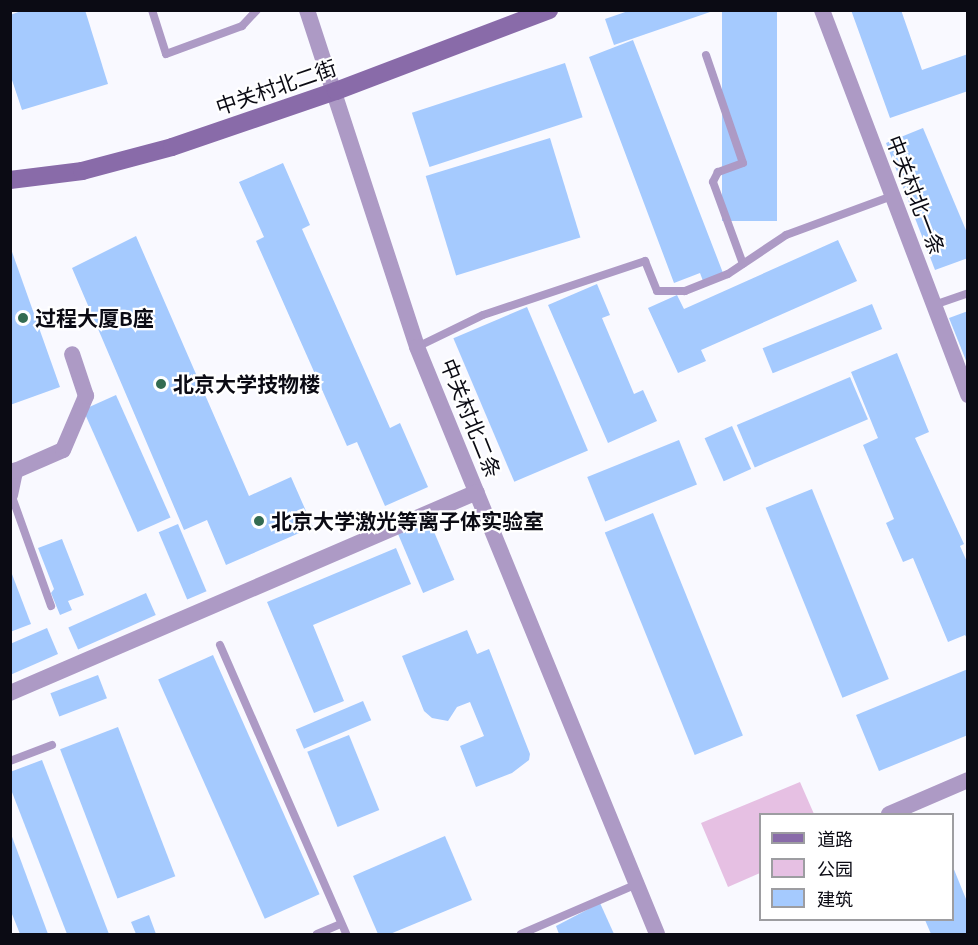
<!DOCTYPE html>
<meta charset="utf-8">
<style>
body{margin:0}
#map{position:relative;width:978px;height:945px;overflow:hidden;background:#f9f9ff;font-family:Ubuntu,"Noto Sans SC",sans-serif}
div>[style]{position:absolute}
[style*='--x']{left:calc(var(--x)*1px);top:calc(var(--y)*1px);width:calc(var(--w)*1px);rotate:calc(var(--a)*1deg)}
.green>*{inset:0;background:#e6c0e3}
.building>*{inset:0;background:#a5cafe;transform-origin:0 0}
.lane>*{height:8px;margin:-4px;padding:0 4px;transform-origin:4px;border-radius:4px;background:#ad9ac5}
.street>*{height:16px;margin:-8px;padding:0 8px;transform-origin:8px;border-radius:8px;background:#ad9ac5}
.secondary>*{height:18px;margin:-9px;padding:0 9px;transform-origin:9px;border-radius:9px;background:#896ba9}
.dots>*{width:16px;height:16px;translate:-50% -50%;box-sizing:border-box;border:3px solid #fff;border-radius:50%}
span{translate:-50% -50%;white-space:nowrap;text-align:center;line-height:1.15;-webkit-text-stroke:4.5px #fff;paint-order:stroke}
.street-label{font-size:21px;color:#0b0b14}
.poi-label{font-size:21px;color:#0b0b14;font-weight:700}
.left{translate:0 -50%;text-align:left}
.frame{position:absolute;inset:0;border:12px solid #0b0b14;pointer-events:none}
.legend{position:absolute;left:759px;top:813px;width:195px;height:108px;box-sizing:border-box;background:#fff;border:2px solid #9d9da1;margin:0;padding:8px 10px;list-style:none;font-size:18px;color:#0b0b14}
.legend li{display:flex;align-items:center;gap:12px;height:30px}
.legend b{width:30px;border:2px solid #9d9da1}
</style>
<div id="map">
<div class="green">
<div style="clip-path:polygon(800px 782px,814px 814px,760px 814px,760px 873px,728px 887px,701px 823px)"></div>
</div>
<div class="building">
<div style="clip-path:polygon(24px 10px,85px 10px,108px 84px,22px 110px,10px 74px,10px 15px)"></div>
<div style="clip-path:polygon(631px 10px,713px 10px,713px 11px,614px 45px,605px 19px)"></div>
<div style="left:722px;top:10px;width:55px;height:211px"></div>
<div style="clip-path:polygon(851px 10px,901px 10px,922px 70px,968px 54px,968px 91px,890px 118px)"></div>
<div style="clip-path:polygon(633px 40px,723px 273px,703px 281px,700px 273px,674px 283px,589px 57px)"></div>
<div style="left:565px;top:63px;width:57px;height:161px;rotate:72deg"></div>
<div style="clip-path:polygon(923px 128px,968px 235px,968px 258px,935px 270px,886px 143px)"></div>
<div style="left:550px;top:138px;width:104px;height:130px;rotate:73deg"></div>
<div style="clip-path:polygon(283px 163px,310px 225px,302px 229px,390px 428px,400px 423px,428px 487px,385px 506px,357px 442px,347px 446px,256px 241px,264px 237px,239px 182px)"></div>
<div style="clip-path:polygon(136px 236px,249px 496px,291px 477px,313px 527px,226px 565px,207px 520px,184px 530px,72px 268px)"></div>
<div style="clip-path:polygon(838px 240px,857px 281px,701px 350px,706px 361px,678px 373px,648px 308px,677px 295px,684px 309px)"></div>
<div style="clip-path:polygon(11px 249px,60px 387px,10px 405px,10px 250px)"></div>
<div style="clip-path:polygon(597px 284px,610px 315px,602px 318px,634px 394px,643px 390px,657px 421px,608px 443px,548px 305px)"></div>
<div style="left:872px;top:304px;width:27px;height:118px;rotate:68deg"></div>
<div style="left:527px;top:307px;width:156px;height:80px;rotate:67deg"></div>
<div style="clip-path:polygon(968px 311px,968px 363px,967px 363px,949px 318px)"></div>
<div style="clip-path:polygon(897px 353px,929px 432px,915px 438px,964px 544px,960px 546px,968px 564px,968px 640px,965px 635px,948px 642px,913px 558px,903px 562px,886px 523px,894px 519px,863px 445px,878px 438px,851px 372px)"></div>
<div style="left:850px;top:377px;width:46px;height:123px;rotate:67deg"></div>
<div style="left:116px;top:395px;width:134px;height:36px;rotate:66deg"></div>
<div style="left:732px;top:426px;width:47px;height:30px;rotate:66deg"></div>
<div style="left:679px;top:440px;width:48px;height:99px;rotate:68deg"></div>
<div style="left:812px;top:489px;width:205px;height:50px;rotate:68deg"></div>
<div style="left:653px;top:513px;width:240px;height:52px;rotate:68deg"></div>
<div style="left:429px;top:520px;width:65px;height:34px;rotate:67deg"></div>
<div style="left:178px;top:524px;width:73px;height:21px;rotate:67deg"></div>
<div style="clip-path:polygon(62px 539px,84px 595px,68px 601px,72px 610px,60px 615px,51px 593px,54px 589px,38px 548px)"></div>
<div style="clip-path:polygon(396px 548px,411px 584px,313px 625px,344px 701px,314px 713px,267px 602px)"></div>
<div style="clip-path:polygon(10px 569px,31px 624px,10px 632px)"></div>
<div style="left:146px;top:593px;width:24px;height:85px;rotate:66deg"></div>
<div style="clip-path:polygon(47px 628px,58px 654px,10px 675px,10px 644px)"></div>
<div style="clip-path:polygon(467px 630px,477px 654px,489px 649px,530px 754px,529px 760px,512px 773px,476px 787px,460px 746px,484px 736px,470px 702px,457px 707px,448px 721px,432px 718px,424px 711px,402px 656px)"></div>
<div style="left:213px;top:655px;width:262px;height:60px;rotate:66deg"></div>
<div style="clip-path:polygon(968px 669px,968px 735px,879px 771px,856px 715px)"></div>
<div style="left:98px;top:675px;width:25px;height:51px;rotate:69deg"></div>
<div style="left:363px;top:701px;width:21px;height:73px;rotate:67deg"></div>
<div style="left:118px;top:727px;width:160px;height:62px;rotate:69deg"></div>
<div style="left:349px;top:735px;width:81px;height:45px;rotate:68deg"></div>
<div style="clip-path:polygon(42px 760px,109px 934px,67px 934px,10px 787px,10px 772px)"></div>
<div style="clip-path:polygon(10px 834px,11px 834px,48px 934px,20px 934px,10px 909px)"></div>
<div style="clip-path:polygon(445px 836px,472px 900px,390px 934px,378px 934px,353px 876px)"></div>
<div style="clip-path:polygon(953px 867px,968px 904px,968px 934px,931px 934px,925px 920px,952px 920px)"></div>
<div style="clip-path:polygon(600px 903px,614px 934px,559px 934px,556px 926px)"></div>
<div style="clip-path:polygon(149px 915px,156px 934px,136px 934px,131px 922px)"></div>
</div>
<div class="lane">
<div style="--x:152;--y:10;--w:46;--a:72.3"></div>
<div style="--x:166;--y:54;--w:81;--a:-20.2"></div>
<div style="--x:242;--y:26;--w:22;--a:-47"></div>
<div style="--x:706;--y:55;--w:114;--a:71.1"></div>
<div style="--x:743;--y:163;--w:27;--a:160"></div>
<div style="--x:718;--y:172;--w:11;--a:117"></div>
<div style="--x:713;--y:182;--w:87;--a:69.9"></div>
<div style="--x:934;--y:305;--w:36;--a:-19"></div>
<div style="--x:417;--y:347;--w:73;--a:-25.9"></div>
<div style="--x:483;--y:315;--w:171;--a:-18.4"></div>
<div style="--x:645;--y:261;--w:32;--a:68"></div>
<div style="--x:657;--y:291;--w:28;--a:0"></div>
<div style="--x:685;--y:291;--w:46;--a:-21.6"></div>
<div style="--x:728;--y:274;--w:70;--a:-33.9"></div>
<div style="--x:786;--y:235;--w:113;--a:-20.2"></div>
<div style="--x:11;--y:494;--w:119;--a:70.3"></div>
<div style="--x:220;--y:645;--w:315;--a:66.4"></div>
<div style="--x:10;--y:761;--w:45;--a:-20.9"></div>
<div style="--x:317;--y:934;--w:26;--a:-23"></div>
<div style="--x:521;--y:934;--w:126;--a:-23.3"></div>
</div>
<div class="street">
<div style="--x:307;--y:10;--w:354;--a:71.9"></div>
<div style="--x:417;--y:347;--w:634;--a:67.76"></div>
<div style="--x:822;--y:10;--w:412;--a:69.2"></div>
<div style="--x:10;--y:495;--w:25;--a:-78"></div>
<div style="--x:15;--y:471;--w:52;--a:-23.6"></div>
<div style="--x:63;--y:450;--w:59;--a:-66.9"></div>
<div style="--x:86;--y:396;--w:44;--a:-108.4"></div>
<div style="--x:10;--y:693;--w:508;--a:-23.29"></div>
<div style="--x:889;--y:814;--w:86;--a:-23.3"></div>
</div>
<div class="secondary">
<div style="--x:10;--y:180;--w:73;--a:-7.1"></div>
<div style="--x:82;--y:171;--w:93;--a:-14.9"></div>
<div style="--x:172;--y:147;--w:173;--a:-18.9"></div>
<div style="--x:336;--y:91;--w:228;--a:-20.8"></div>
</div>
<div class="dots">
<div style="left:23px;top:318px;background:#336b52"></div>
<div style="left:161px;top:384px;background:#336b52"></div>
<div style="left:259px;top:521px;background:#336b52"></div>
</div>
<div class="street-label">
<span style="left:276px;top:87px;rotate:-19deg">中关村北二街</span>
<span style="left:916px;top:195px;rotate:69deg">中关村北一条</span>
<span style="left:471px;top:418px;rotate:68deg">中关村北二条</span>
</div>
<div class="poi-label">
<span class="left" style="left:35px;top:318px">过程大厦B座</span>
<span class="left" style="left:173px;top:384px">北京大学技物楼</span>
<span class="left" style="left:271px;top:521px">北京大学激光等离子体实验室</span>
</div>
<div class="frame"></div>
<ul class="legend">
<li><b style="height:8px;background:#896ba9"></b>道路</li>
<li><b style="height:16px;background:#e6c0e3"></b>公园</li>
<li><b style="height:16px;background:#a5cafe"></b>建筑</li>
</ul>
</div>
